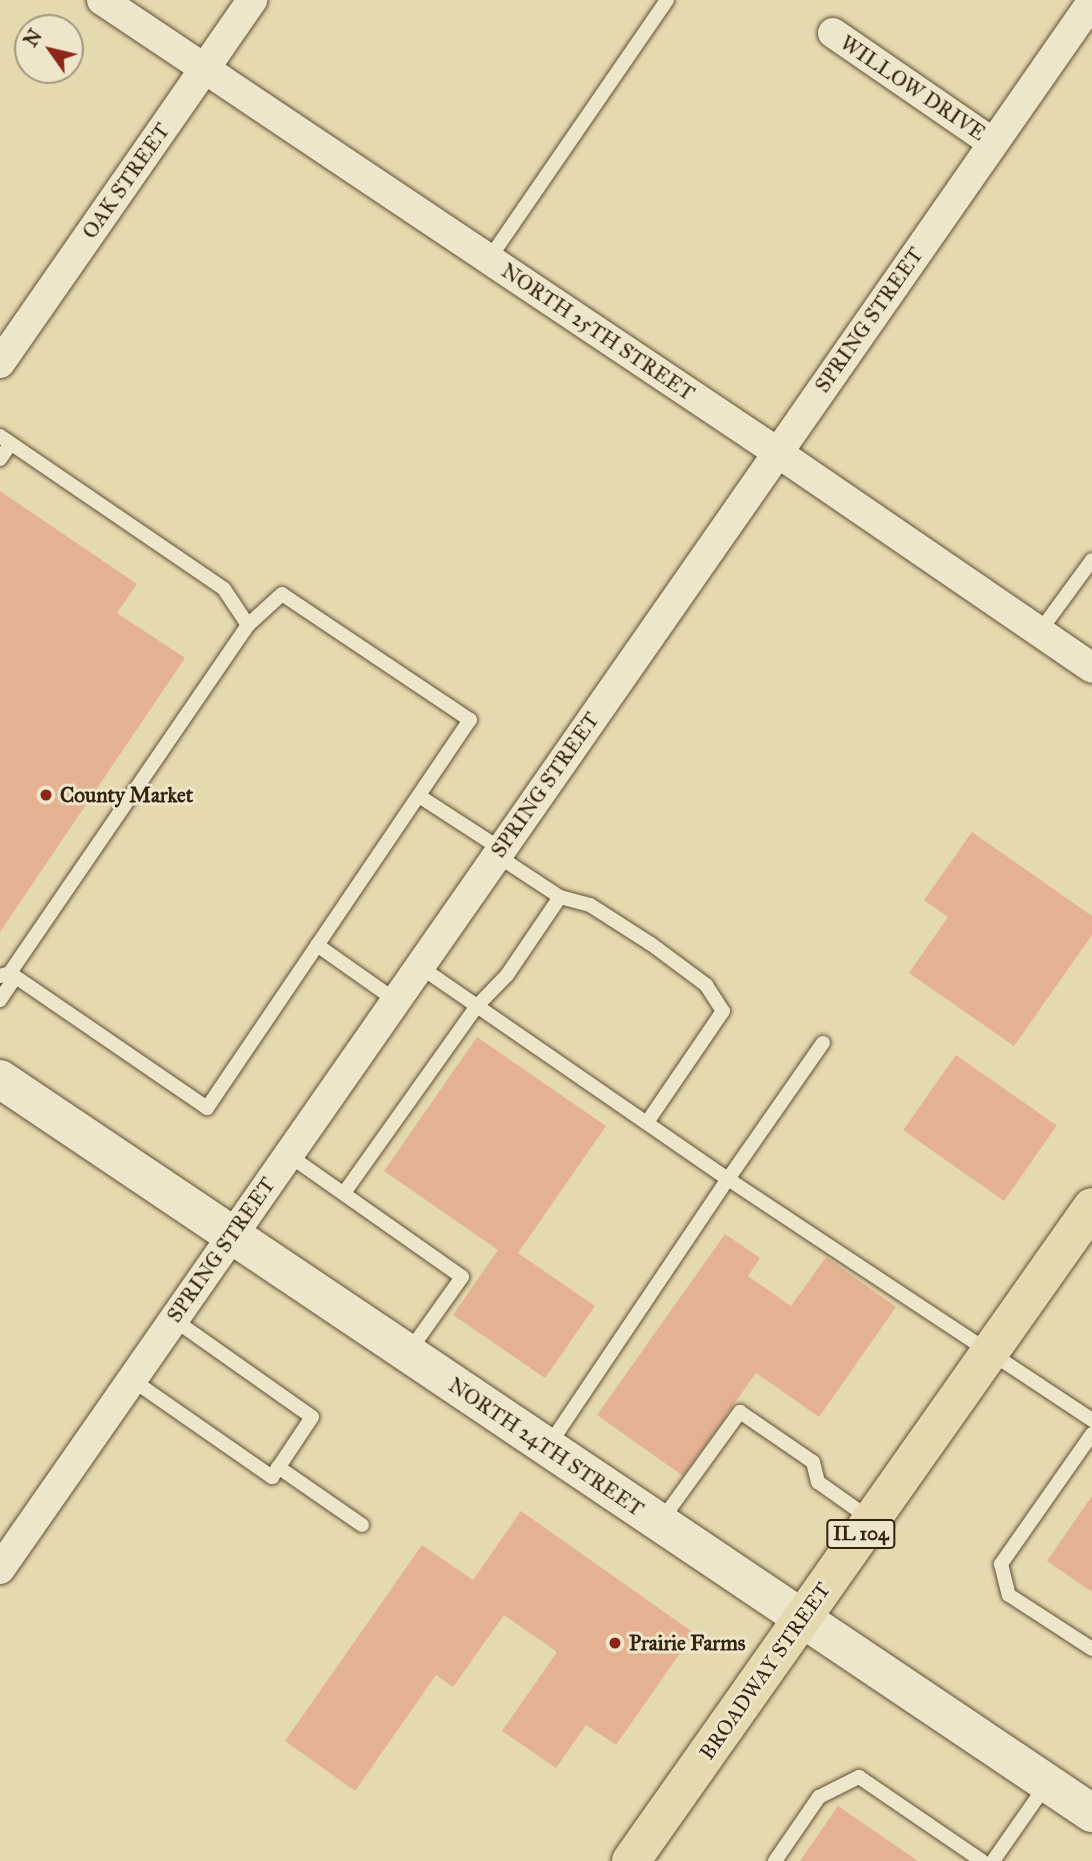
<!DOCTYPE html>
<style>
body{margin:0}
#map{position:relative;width:1092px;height:1861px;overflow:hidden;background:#e5d9af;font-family:"IM FELL Great Primer",serif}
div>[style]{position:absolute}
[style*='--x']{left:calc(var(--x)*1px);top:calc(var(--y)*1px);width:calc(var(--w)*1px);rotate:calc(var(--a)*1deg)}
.building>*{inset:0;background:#e4b292;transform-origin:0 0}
.roads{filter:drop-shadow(0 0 2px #605036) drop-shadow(0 0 2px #605036)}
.service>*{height:14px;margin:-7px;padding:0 7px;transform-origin:7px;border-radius:7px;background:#eee6cb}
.minor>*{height:30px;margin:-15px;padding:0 15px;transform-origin:15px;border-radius:15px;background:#eee6cb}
.secondary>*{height:38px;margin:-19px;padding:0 19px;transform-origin:19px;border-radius:19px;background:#eee6cb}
.primary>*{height:38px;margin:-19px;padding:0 19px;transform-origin:19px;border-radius:19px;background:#e5d9af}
.dots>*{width:19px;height:19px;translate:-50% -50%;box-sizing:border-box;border:4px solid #eee6cb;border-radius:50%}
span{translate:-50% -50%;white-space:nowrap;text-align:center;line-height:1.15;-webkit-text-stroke:6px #eee6cb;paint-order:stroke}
.shield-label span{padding:2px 5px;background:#eee6cb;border:2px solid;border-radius:5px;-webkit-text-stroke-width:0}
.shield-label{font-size:19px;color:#34230e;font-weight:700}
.street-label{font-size:21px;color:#34230e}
.poi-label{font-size:21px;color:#34230e;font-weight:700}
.left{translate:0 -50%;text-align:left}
.north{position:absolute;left:14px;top:14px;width:70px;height:70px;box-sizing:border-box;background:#eee6cb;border:2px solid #a4987f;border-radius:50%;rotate:304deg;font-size:19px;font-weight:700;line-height:28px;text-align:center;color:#34230e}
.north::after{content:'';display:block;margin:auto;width:24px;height:32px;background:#8f2418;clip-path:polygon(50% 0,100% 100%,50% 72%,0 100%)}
</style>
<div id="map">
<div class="building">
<div style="clip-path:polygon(0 491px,137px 584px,117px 613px,185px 658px,0 932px)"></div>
<div style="clip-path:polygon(972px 832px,1092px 916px,1092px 935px,1014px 1046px,909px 973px,948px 917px,924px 900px)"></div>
<div style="clip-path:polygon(477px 1037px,606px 1126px,518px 1253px,595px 1306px,545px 1378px,453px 1315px,498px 1250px,384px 1171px)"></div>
<div style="left:956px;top:1055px;width:123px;height:92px;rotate:35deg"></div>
<div style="clip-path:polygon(725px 1234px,760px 1258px,748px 1276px,791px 1306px,826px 1257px,896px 1307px,819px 1417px,756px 1373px,683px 1476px,597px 1415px)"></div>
<div style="clip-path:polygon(1092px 1496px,1092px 1592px,1047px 1561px)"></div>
<div style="clip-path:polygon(521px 1511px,694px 1633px,616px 1745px,586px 1725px,556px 1768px,502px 1731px,557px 1652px,504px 1615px,453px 1687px,436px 1675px,355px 1791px,285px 1741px,422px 1545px,473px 1580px)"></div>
<div style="clip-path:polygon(838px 1806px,918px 1861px,800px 1861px)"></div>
</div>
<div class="roads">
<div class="service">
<div style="--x:489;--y:259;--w:314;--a:-55.5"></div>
<div style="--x:0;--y:436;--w:271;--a:34.3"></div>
<div style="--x:224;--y:589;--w:43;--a:56.3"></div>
<div style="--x:248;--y:625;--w:422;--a:124.4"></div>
<div style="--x:10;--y:973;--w:9;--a:77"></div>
<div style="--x:12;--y:982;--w:22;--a:124"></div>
<div style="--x:0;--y:459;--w:19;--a:-55"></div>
<div style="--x:1040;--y:631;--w:88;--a:-53.8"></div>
<div style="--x:419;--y:796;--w:98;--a:32.9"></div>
<div style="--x:560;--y:897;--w:31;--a:15"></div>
<div style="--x:590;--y:905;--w:72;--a:32.6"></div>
<div style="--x:651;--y:944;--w:69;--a:36.7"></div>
<div style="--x:706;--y:985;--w:31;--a:57"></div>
<div style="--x:723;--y:1011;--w:133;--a:124.3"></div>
<div style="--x:317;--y:945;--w:95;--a:35.2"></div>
<div style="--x:419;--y:966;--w:375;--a:34.6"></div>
<div style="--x:728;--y:1179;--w:166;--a:-55.1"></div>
<div style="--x:0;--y:976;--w:10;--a:-17"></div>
<div style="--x:10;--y:973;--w:239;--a:34.4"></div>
<div style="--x:207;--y:1108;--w:469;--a:-55.9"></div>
<div style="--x:470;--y:720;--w:226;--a:-146.2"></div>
<div style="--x:282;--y:594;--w:46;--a:137.6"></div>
<div style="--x:287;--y:1154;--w:214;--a:35.1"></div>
<div style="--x:462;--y:1277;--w:93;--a:125.4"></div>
<div style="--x:344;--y:1193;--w:229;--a:-54.6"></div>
<div style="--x:477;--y:1006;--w:43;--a:-45.9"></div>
<div style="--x:507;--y:975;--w:94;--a:-55.8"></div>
<div style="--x:560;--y:897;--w:77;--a:-146.7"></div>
<div style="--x:131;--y:1379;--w:172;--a:34.8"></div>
<div style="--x:272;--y:1477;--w:72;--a:-56.3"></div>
<div style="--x:312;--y:1417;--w:170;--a:-144.8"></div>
<div style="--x:1092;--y:1434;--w:159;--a:125"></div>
<div style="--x:1001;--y:1564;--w:32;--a:76"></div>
<div style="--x:1009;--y:1595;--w:99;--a:33"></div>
<div style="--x:549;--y:1445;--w:321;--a:-56.1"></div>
<div style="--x:728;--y:1179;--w:437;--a:33.5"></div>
<div style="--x:278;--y:1467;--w:102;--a:34.6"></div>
<div style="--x:661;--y:1521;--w:135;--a:-54.1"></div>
<div style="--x:740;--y:1412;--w:88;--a:34.4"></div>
<div style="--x:813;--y:1462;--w:21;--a:76"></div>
<div style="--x:818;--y:1482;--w:64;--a:35.4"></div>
<div style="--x:775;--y:1861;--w:78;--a:-55.5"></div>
<div style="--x:819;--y:1797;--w:45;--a:-26.6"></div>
<div style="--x:859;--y:1777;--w:149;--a:34.3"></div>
<div style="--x:993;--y:1861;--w:93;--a:-55.1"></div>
</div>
<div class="minor">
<div style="--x:102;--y:0;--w:812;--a:33.81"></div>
<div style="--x:777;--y:452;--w:382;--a:34.4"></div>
<div style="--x:833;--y:33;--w:194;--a:34.5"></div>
<div style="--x:0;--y:363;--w:442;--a:-55.2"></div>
<div style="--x:0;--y:1569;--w:1910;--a:-55.13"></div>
</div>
<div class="secondary">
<div style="--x:0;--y:1079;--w:1316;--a:33.91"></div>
</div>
<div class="primary">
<div style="--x:631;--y:1861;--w:800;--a:-54.82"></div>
</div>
</div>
<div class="dots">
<div style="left:46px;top:795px;background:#8f2418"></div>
<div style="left:615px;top:1643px;background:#8f2418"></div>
</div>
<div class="shield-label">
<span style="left:861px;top:1534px">IL 104</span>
</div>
<div class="street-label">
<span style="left:913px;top:88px;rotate:34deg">WILLOW DRIVE</span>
<span style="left:126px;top:181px;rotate:-55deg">OAK STREET</span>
<span style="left:869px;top:320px;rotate:-55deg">SPRING STREET</span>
<span style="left:598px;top:332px;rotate:34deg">NORTH 25TH STREET</span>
<span style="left:545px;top:785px;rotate:-55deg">SPRING STREET</span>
<span style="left:221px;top:1250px;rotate:-55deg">SPRING STREET</span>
<span style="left:546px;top:1447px;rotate:34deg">NORTH 24TH STREET</span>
<span style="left:765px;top:1671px;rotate:-55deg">BROADWAY STREET</span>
</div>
<div class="poi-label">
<span class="left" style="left:60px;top:795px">County Market</span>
<span class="left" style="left:629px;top:1643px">Prairie Farms</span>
</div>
<div class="north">N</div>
</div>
